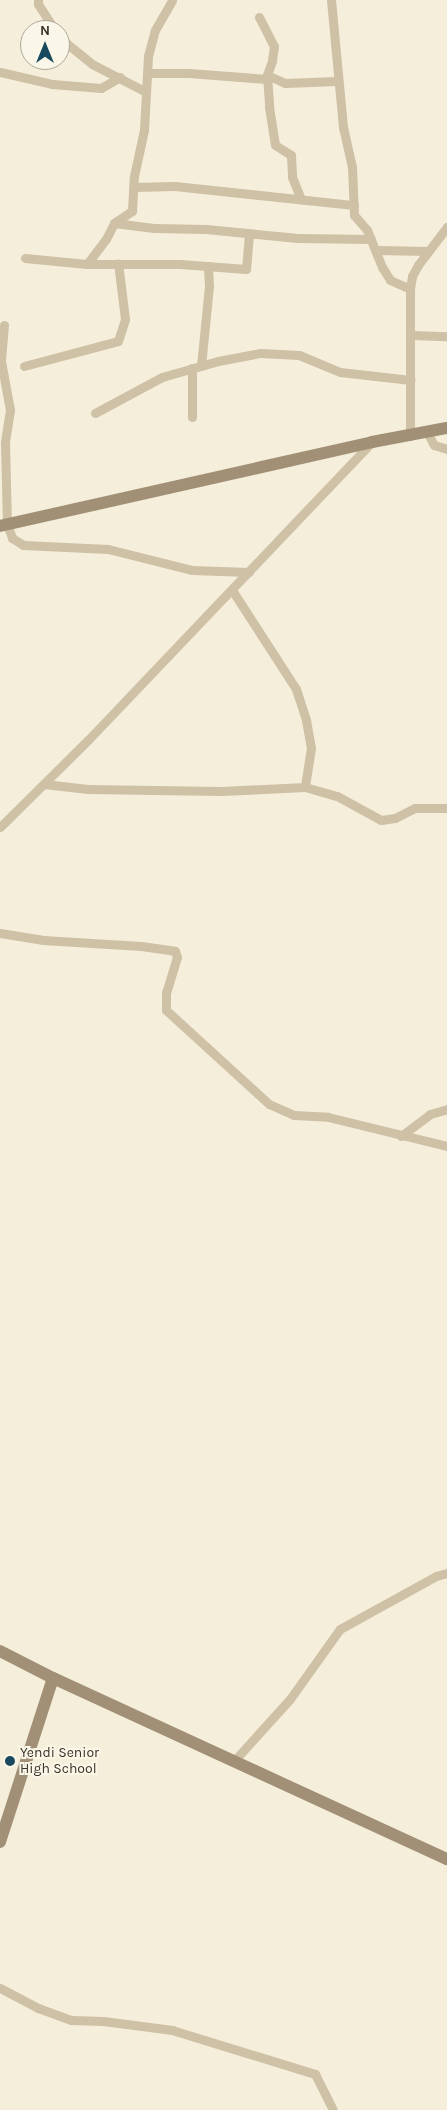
<!DOCTYPE html>
<style>
body{margin:0}
#map{position:relative;width:447px;height:2110px;overflow:hidden;background:#f4eedb;font-family:Karla,sans-serif}
div>[style]{position:absolute}
[style*='--x']{left:calc(var(--x)*1px);top:calc(var(--y)*1px);width:calc(var(--w)*1px);rotate:calc(var(--a)*1deg)}
.street>*{height:9px;margin:-4.5px;padding:0 4.5px;transform-origin:4.5px;border-radius:4.5px;background:#cec1a5}
.secondary>*{height:12px;margin:-6px;padding:0 6px;transform-origin:6px;border-radius:6px;background:#a29076}
.dots>*{width:14px;height:14px;translate:-50% -50%;box-sizing:border-box;border:2px solid #fbf7e8;border-radius:50%}
span{translate:-50% -50%;white-space:nowrap;text-align:center;line-height:1.15;-webkit-text-stroke:4px #fbf7e8;paint-order:stroke}
.poi-label{font-size:14px;color:#393127}
.left{translate:0 -50%;text-align:left}
.north{position:absolute;left:20px;top:20px;width:50px;height:50px;box-sizing:border-box;background:#fbf7e8;border:1px solid #ada89b;border-radius:50%;rotate:0deg;font-size:14px;font-weight:700;line-height:20px;text-align:center;color:#393127}
.north::after{content:'';display:block;margin:auto;width:18px;height:22px;background:#18495e;clip-path:polygon(50% 0,100% 100%,50% 72%,0 100%)}
</style>
<div id="map">
<div class="street">
<div style="--x:38;--y:0;--w:4;--a:90"></div>
<div style="--x:38;--y:4;--w:31;--a:57"></div>
<div style="--x:331;--y:0;--w:128;--a:84.6"></div>
<div style="--x:343;--y:127;--w:41;--a:77.3"></div>
<div style="--x:352;--y:167;--w:48;--a:87.6"></div>
<div style="--x:354;--y:215;--w:20;--a:49"></div>
<div style="--x:367;--y:230;--w:40;--a:68"></div>
<div style="--x:382;--y:267;--w:15;--a:58"></div>
<div style="--x:390;--y:280;--w:22;--a:24"></div>
<div style="--x:259;--y:17;--w:33;--a:63"></div>
<div style="--x:274;--y:46;--w:15;--a:98"></div>
<div style="--x:272;--y:61;--w:15;--a:110"></div>
<div style="--x:267;--y:75;--w:32;--a:86"></div>
<div style="--x:269;--y:107;--w:38;--a:81"></div>
<div style="--x:275;--y:145;--w:19;--a:32"></div>
<div style="--x:291;--y:155;--w:22;--a:87"></div>
<div style="--x:292;--y:177;--w:24;--a:68"></div>
<div style="--x:60;--y:38;--w:41;--a:39.1"></div>
<div style="--x:92;--y:64;--w:61;--a:27.4"></div>
<div style="--x:0;--y:72;--w:53;--a:13"></div>
<div style="--x:52;--y:84;--w:49;--a:4.7"></div>
<div style="--x:101;--y:88;--w:22;--a:-30"></div>
<div style="--x:147;--y:73;--w:42;--a:0"></div>
<div style="--x:189;--y:73;--w:78;--a:4.4"></div>
<div style="--x:267;--y:75;--w:20;--a:24"></div>
<div style="--x:285;--y:83;--w:52;--a:-2.2"></div>
<div style="--x:134;--y:187;--w:41;--a:-1.4"></div>
<div style="--x:175;--y:186;--w:180;--a:6.1"></div>
<div style="--x:114;--y:223;--w:40;--a:7.1"></div>
<div style="--x:154;--y:228;--w:52;--a:1.1"></div>
<div style="--x:206;--y:229;--w:92;--a:5.6"></div>
<div style="--x:298;--y:238;--w:73;--a:0.8"></div>
<div style="--x:377;--y:250;--w:51;--a:1.1"></div>
<div style="--x:25;--y:258;--w:62;--a:5.5"></div>
<div style="--x:87;--y:264;--w:93;--a:0"></div>
<div style="--x:180;--y:264;--w:66;--a:4.3"></div>
<div style="--x:246;--y:269;--w:34;--a:-85"></div>
<div style="--x:87;--y:264;--w:31;--a:-53"></div>
<div style="--x:106;--y:239;--w:18;--a:-63"></div>
<div style="--x:114;--y:223;--w:22;--a:-34"></div>
<div style="--x:132;--y:211;--w:35;--a:-87"></div>
<div style="--x:134;--y:176;--w:47;--a:-77.7"></div>
<div style="--x:144;--y:130;--w:74;--a:-86.9"></div>
<div style="--x:148;--y:56;--w:27;--a:-75"></div>
<div style="--x:155;--y:30;--w:34;--a:-60"></div>
<div style="--x:4;--y:325;--w:36;--a:95"></div>
<div style="--x:1;--y:361;--w:50;--a:79.6"></div>
<div style="--x:10;--y:410;--w:33;--a:99"></div>
<div style="--x:5;--y:443;--w:81;--a:88.6"></div>
<div style="--x:7;--y:524;--w:15;--a:70"></div>
<div style="--x:12;--y:538;--w:13;--a:32"></div>
<div style="--x:23;--y:545;--w:85;--a:2.7"></div>
<div style="--x:108;--y:549;--w:87;--a:14"></div>
<div style="--x:192;--y:570;--w:57;--a:2"></div>
<div style="--x:410;--y:335;--w:37;--a:2"></div>
<div style="--x:24;--y:366;--w:97;--a:-14.9"></div>
<div style="--x:118;--y:341;--w:23;--a:-72"></div>
<div style="--x:125;--y:319;--w:56;--a:-97.1"></div>
<div style="--x:201;--y:366;--w:80;--a:-84.3"></div>
<div style="--x:209;--y:286;--w:20;--a:-93"></div>
<div style="--x:95;--y:413;--w:76;--a:-28.2"></div>
<div style="--x:162;--y:377;--w:58;--a:-15.9"></div>
<div style="--x:218;--y:361;--w:43;--a:-10.8"></div>
<div style="--x:260;--y:353;--w:39;--a:3"></div>
<div style="--x:299;--y:355;--w:44;--a:22.5"></div>
<div style="--x:340;--y:372;--w:71;--a:6.4"></div>
<div style="--x:192;--y:417;--w:49;--a:-90"></div>
<div style="--x:427;--y:432;--w:15;--a:62"></div>
<div style="--x:434;--y:445;--w:14;--a:17"></div>
<div style="--x:410;--y:436;--w:147;--a:-90"></div>
<div style="--x:410;--y:289;--w:13;--a:-81"></div>
<div style="--x:412;--y:276;--w:13;--a:-61"></div>
<div style="--x:418;--y:265;--w:48;--a:-52.7"></div>
<div style="--x:232;--y:590;--w:118;--a:57.1"></div>
<div style="--x:296;--y:689;--w:33;--a:72"></div>
<div style="--x:306;--y:720;--w:28;--a:80"></div>
<div style="--x:311;--y:748;--w:39;--a:99"></div>
<div style="--x:44;--y:784;--w:44;--a:6.5"></div>
<div style="--x:88;--y:789;--w:133;--a:0.9"></div>
<div style="--x:221;--y:791;--w:84;--a:-2.7"></div>
<div style="--x:305;--y:787;--w:33;--a:16"></div>
<div style="--x:337;--y:796;--w:50;--a:28.6"></div>
<div style="--x:381;--y:820;--w:14;--a:-8"></div>
<div style="--x:395;--y:818;--w:22;--a:-27"></div>
<div style="--x:415;--y:808;--w:32;--a:0"></div>
<div style="--x:0;--y:827;--w:124;--a:-44.7"></div>
<div style="--x:88;--y:740;--w:410;--a:-46.4"></div>
<div style="--x:0;--y:933;--w:44;--a:9.2"></div>
<div style="--x:43;--y:940;--w:98;--a:3.5"></div>
<div style="--x:141;--y:946;--w:34;--a:8"></div>
<div style="--x:175;--y:951;--w:6;--a:72"></div>
<div style="--x:177;--y:957;--w:38;--a:107"></div>
<div style="--x:166;--y:993;--w:17;--a:90"></div>
<div style="--x:166;--y:1010;--w:139;--a:42.4"></div>
<div style="--x:269;--y:1104;--w:27;--a:24"></div>
<div style="--x:294;--y:1115;--w:34;--a:3"></div>
<div style="--x:328;--y:1117;--w:122;--a:13.7"></div>
<div style="--x:401;--y:1136;--w:36;--a:-37"></div>
<div style="--x:430;--y:1114;--w:18;--a:-16"></div>
<div style="--x:233;--y:1762;--w:85;--a:-47.9"></div>
<div style="--x:290;--y:1699;--w:86;--a:-54.5"></div>
<div style="--x:340;--y:1629;--w:110;--a:-28.9"></div>
<div style="--x:436;--y:1576;--w:11;--a:-15"></div>
<div style="--x:0;--y:1988;--w:43;--a:27.8"></div>
<div style="--x:38;--y:2008;--w:35;--a:20"></div>
<div style="--x:71;--y:2020;--w:32;--a:2"></div>
<div style="--x:103;--y:2021;--w:70;--a:7.4"></div>
<div style="--x:172;--y:2030;--w:150;--a:17.1"></div>
<div style="--x:315;--y:2074;--w:40;--a:63.4"></div>
</div>
<div class="secondary">
<div style="--x:0;--y:526;--w:381;--a:-12.7"></div>
<div style="--x:372;--y:442;--w:76;--a:-10.6"></div>
<div style="--x:0;--y:1651;--w:59;--a:27"></div>
<div style="--x:53;--y:1678;--w:434;--a:24.7"></div>
<div style="--x:0;--y:1842;--w:172;--a:-72.1"></div>
</div>
<div class="dots">
<div style="left:10px;top:1761px;background:#18495e"></div>
</div>
<div class="poi-label">
<span class="left" style="left:20px;top:1761px">Yendi Senior<br>High School</span>
</div>
<div class="north">N</div>
</div>
